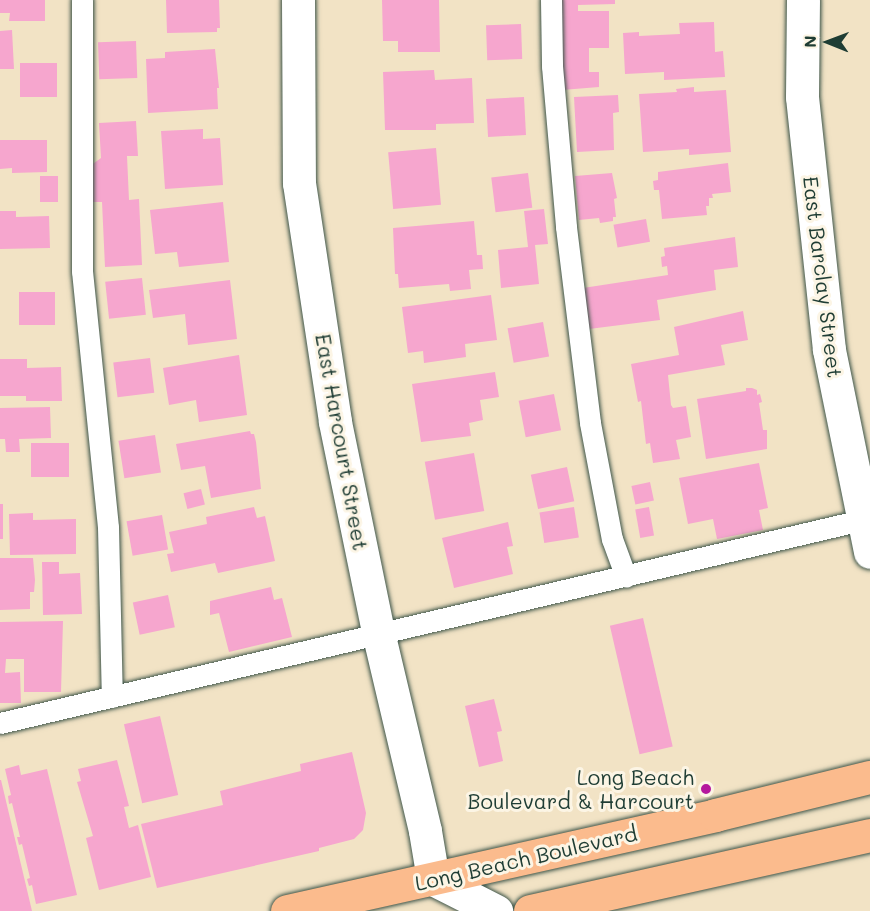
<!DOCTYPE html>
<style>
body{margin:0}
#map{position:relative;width:870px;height:911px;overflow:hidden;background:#f2e3c5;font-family:Mali,sans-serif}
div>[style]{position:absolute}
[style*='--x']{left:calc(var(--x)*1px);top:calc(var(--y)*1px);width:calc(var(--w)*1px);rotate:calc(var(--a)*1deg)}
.building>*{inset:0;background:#f6a6ce;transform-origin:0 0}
.roads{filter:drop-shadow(0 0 2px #3f564a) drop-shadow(0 0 2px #3f564a)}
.lane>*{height:21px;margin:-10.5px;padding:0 10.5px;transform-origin:10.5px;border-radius:10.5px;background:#fff}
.street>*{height:33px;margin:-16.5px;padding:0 16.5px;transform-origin:16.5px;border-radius:16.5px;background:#fff}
.primary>*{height:33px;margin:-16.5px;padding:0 16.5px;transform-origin:16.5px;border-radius:16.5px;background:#fbbb8d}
.dots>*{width:16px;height:16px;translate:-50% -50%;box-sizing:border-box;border:3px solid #fcf5e5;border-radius:50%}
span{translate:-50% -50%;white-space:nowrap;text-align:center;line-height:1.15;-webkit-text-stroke:6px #fcf5e5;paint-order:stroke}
.street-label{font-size:21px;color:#1f3d34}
.poi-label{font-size:21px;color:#1f3d34}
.right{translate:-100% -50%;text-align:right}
.north{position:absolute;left:798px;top:12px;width:60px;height:60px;-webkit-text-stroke:4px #fcf5e5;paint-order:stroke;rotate:271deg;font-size:16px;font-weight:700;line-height:24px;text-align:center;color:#1f3d34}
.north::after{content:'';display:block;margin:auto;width:21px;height:27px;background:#1f3d34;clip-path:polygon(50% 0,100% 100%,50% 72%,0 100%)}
</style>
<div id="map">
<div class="building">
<div style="clip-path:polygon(0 0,45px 0,45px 21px,9px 21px,10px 13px,0 13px)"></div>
<div style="clip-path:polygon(166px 0,219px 0,220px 28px,217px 28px,217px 32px,167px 33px)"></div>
<div style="clip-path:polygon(382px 0,439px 0,440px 52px,398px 52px,398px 41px,383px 41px)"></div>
<div style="clip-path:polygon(562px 0,615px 0,615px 4px,578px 5px,578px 11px,609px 11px,609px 48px,589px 48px,589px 72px,599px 72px,599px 87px,562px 90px)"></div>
<div style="clip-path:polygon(714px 22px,715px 52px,723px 51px,725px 77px,664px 80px,664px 72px,625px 74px,623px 33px,639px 32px,639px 36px,680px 34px,679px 23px)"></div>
<div style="left:521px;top:24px;width:35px;height:35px;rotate:88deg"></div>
<div style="clip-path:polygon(12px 30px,14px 69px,0 69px,0 31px)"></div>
<div style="left:136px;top:41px;width:37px;height:38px;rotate:88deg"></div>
<div style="clip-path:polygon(215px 49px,219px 88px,217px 88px,218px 109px,148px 113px,146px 59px,165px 58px,165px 52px)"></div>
<div style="left:57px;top:63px;width:34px;height:37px;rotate:90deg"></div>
<div style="clip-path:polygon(434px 70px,435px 80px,472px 78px,474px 123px,436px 124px,436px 130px,385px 130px,383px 72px)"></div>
<div style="clip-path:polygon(694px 87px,694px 92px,726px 90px,731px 152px,689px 155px,689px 149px,643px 152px,639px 94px,677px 92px,676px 89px)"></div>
<div style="clip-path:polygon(618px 95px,619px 112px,613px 113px,614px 150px,577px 152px,574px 97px)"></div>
<div style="left:524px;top:97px;width:38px;height:38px;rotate:87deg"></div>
<div style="clip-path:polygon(136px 121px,138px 156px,127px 156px,129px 200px,139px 199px,142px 265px,105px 267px,102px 202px,88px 202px,86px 169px,101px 158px,99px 123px)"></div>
<div style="clip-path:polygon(203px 129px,203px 139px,220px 138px,223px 185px,165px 189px,161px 131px)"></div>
<div style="clip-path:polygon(0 140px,47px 140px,47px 172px,12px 173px,12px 168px,0 169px)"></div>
<div style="left:436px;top:148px;width:57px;height:48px;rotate:85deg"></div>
<div style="clip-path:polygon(728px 163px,731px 192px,712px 194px,713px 198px,709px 198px,709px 206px,706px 206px,707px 215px,662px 219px,659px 190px,654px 190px,653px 181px,658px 180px,658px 172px)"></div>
<div style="left:528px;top:173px;width:35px;height:37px;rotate:83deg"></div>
<div style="clip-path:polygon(612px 173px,617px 198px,614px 199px,616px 217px,613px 217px,613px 221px,600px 223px,599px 218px,579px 220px,575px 176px)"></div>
<div style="left:40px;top:176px;width:18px;height:26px"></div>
<div style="clip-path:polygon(223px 202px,229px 262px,179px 267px,177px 252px,155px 254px,150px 210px)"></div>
<div style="clip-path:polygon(544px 209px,548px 244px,535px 245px,539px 284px,501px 288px,498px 250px,528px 247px,524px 211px)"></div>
<div style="clip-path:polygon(0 211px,16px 211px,16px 217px,49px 216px,50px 248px,0 249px)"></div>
<div style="left:646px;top:219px;width:23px;height:33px;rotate:80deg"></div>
<div style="clip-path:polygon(474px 221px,477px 255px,482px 255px,483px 269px,469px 270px,471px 289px,450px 291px,449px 284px,399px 288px,398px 274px,395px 274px,393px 228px)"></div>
<div style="clip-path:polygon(735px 237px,738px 267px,714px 270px,716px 290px,657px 300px,660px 320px,589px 329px,583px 288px,668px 275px,667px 266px,662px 267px,661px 257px,665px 256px,664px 248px)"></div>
<div style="left:142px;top:278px;width:37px;height:37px;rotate:84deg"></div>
<div style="clip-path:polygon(230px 280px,237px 339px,188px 345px,185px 314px,153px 318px,149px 290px)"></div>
<div style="left:19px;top:292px;width:36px;height:33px"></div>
<div style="clip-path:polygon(491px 295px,497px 340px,465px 344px,466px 357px,424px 363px,423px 351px,408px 353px,402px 307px)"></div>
<div style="clip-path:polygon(743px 311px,748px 340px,721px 345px,725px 365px,668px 375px,671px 405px,673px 408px,686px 406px,691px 437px,676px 440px,680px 459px,653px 463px,650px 443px,646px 444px,641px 401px,638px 402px,631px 364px,679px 355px,674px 327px)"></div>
<div style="left:543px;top:322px;width:35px;height:36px;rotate:80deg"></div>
<div style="clip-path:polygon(239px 355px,247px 415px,199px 422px,196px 400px,169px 405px,163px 368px)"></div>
<div style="left:150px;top:358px;width:35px;height:37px;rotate:83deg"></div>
<div style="clip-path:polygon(0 359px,27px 359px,27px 368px,61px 367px,62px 401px,26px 401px,26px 396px,0 396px)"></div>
<div style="clip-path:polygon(495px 372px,499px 397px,480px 400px,483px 420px,469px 423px,471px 436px,421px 442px,412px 384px)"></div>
<div style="clip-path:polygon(746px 388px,752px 388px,757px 390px,757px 395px,760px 394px,762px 402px,759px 403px,763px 430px,767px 430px,767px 449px,706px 459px,697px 399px,746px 391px)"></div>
<div style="left:554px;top:394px;width:37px;height:36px;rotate:79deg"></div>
<div style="clip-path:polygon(50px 407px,51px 438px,19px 439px,20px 452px,6px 452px,5px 439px,0 439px,0 408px)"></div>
<div style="clip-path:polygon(250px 431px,251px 434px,254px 434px,256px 442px,261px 489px,211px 498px,205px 466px,181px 470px,176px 444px)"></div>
<div style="left:155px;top:435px;width:38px;height:37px;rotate:81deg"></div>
<div style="left:69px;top:443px;width:34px;height:38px;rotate:90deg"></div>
<div style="left:474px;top:453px;width:59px;height:50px;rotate:80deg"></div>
<div style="clip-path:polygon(759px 463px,768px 508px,759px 510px,763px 530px,717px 539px,713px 519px,688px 524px,679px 478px)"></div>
<div style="left:567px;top:467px;width:35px;height:37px;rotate:78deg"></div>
<div style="left:650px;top:482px;width:19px;height:19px;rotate:78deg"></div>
<div style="left:201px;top:489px;width:16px;height:18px;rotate:76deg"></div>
<div style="left:0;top:504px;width:3px;height:35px"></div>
<div style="clip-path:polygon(254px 507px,257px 518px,265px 516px,275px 561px,218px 573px,215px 563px,171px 572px,167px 554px,174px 553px,169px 532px,207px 524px,206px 517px)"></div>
<div style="left:574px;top:507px;width:31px;height:35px;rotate:81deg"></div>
<div style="left:649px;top:507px;width:29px;height:14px;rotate:80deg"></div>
<div style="clip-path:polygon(33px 513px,33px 520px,76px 519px,76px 554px,10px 555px,9px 514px)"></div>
<div style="left:162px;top:515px;width:35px;height:36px;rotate:80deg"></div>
<div style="clip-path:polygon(508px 522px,513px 546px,507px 547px,513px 574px,454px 588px,442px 538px)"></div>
<div style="clip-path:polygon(0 558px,33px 558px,35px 580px,34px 592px,30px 592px,30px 609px,0 610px)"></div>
<div style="clip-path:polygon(42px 562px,59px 562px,59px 574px,80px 573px,82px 614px,43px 615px)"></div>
<div style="clip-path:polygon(271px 587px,274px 600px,282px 598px,292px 637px,229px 652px,219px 613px,210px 615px,210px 601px)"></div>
<div style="left:168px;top:595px;width:33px;height:36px;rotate:78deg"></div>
<div style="left:643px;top:618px;width:132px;height:34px;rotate:77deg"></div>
<div style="clip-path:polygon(63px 621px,61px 692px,24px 692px,24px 659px,6px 659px,5px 673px,20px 672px,21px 703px,0 703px,0 622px)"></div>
<div style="clip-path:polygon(494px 699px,502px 731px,497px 732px,503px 761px,479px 767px,465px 706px)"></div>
<div style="left:160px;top:716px;width:81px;height:37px;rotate:77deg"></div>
<div style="clip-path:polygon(352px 752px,366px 813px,363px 830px,354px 839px,319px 848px,319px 851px,157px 888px,141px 824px,223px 805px,220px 791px,301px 771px,300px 764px)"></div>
<div style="clip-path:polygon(117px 760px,129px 806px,124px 807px,129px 828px,138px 825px,151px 877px,99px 890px,86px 838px,93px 836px,77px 782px,81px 781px,78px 769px)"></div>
<div style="clip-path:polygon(19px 765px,21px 775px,47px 769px,77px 895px,36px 904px,32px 885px,29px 886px,27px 879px,30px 878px,22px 844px,19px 845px,17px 837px,20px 837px,12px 803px,9px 804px,8px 796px,11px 795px,5px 769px)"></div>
<div style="clip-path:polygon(0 780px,1px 780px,32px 911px,0 911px)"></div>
</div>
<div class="roads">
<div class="lane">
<div style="--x:82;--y:0;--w:271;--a:90"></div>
<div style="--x:82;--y:271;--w:257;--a:84.2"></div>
<div style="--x:108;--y:527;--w:170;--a:88.7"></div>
<div style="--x:551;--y:0;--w:66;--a:89.1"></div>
<div style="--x:552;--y:66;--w:162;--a:85"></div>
<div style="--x:566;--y:227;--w:197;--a:83"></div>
<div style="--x:590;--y:423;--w:118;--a:79.3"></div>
<div style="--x:612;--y:539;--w:40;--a:69.8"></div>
<div style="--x:0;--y:723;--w:894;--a:-13.26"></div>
</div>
<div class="street">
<div style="--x:298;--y:0;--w:183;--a:89.7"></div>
<div style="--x:299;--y:183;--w:242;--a:81.4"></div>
<div style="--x:335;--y:422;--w:218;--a:78.4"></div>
<div style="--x:379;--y:636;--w:200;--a:76.7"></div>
<div style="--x:425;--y:831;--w:49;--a:80.5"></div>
<div style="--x:433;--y:879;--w:71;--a:26.9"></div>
<div style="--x:803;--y:0;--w:97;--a:90.6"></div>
<div style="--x:802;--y:97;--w:254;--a:83.9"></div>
<div style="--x:829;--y:350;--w:206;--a:78.5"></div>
</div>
<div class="primary">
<div style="--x:287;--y:911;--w:439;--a:-12.6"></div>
<div style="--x:715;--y:815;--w:160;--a:-13.8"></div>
<div style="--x:530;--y:911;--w:348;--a:-12.6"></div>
</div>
</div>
<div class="dots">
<div style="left:706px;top:789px;background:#b5179e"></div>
</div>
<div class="street-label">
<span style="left:823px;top:277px;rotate:83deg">East Barclay Street</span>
<span style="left:342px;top:442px;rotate:80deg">East Harcourt Street</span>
<span style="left:526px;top:858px;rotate:-13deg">Long Beach Boulevard</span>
</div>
<div class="poi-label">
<span class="right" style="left:694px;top:789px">Long Beach<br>Boulevard &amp; Harcourt</span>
</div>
<div class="north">N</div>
</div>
